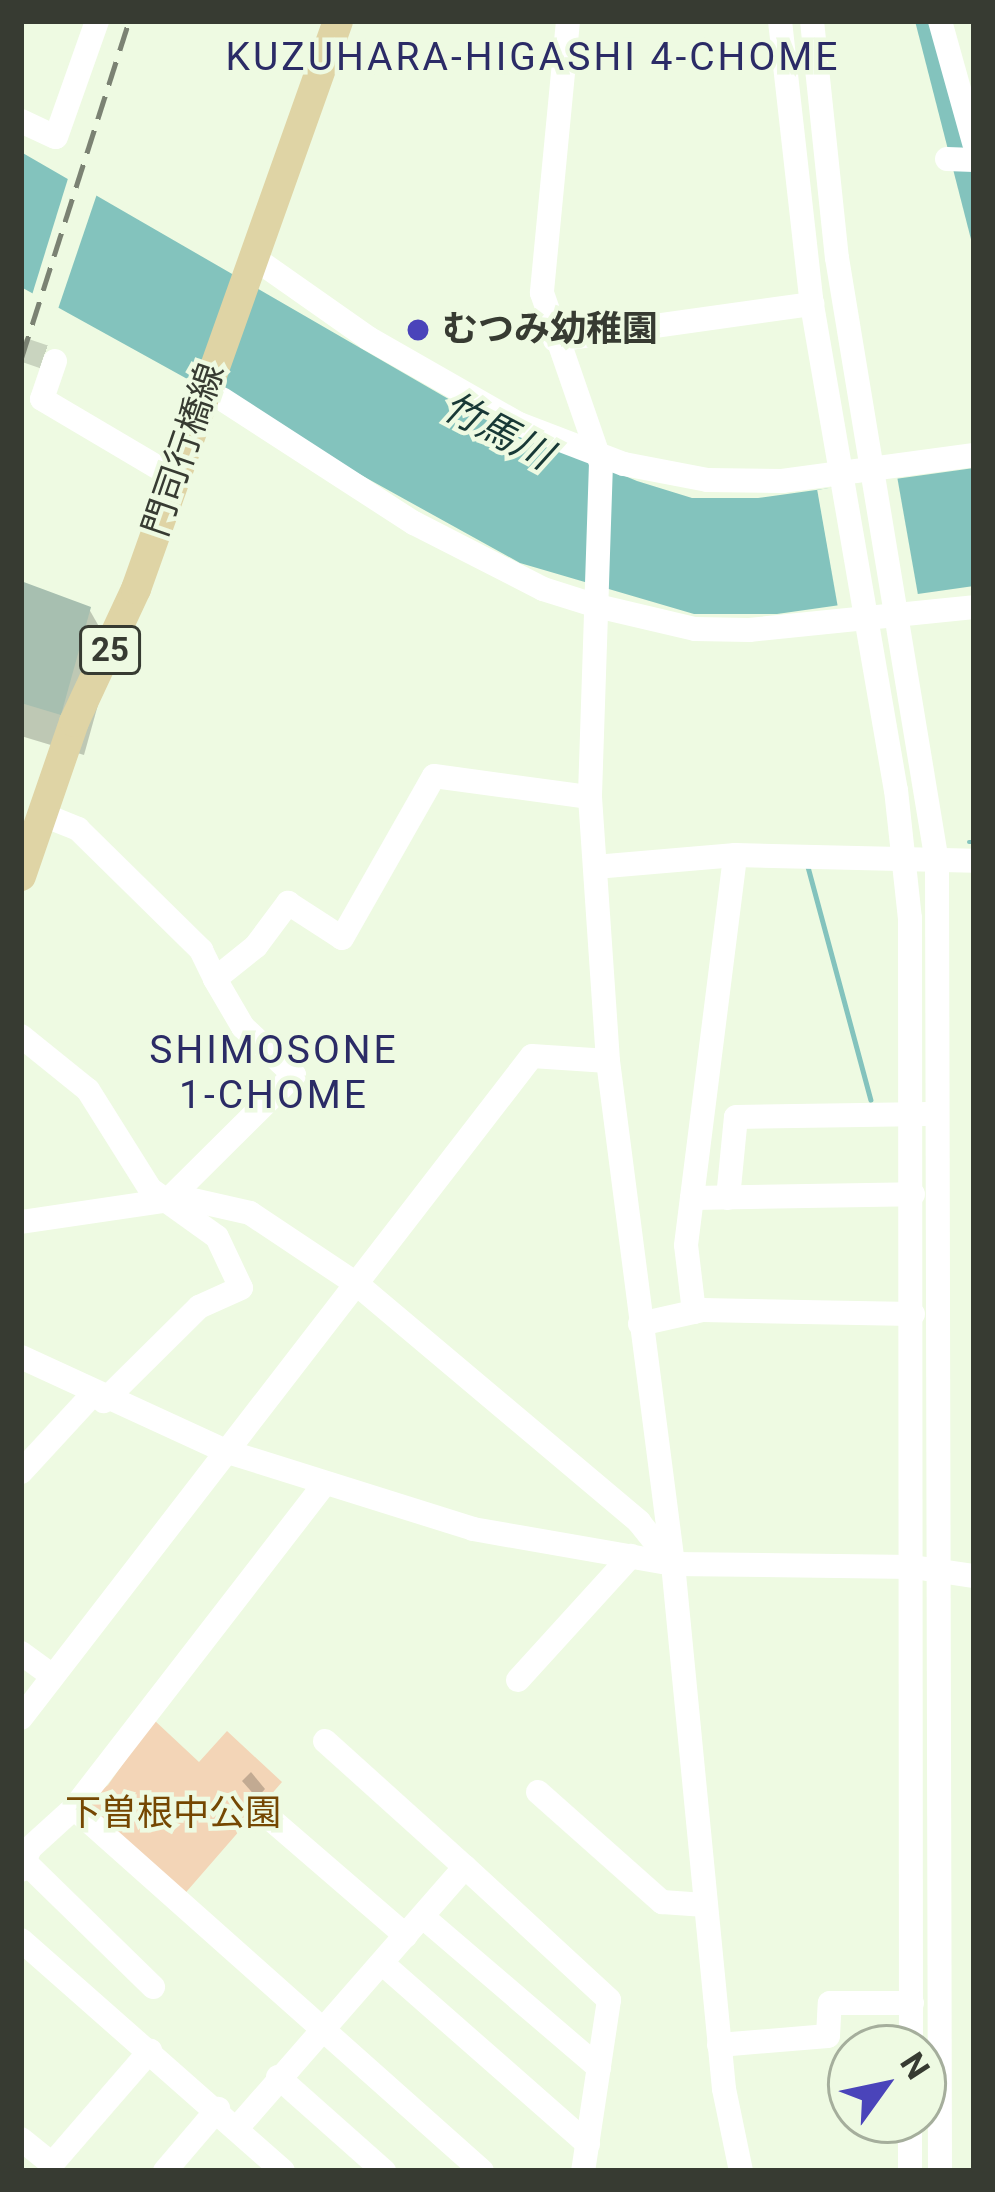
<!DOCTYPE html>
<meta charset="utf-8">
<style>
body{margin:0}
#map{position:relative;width:995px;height:2192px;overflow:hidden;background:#eefae2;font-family:Roboto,"Noto Sans JP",sans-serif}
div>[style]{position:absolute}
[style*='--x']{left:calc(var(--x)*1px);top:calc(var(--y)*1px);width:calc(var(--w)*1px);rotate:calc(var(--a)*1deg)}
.green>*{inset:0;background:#f3d5b7}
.water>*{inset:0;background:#83c3bd}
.pier>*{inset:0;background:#eefae2;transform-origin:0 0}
.shadow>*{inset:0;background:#0003}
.stream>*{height:4.5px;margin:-2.25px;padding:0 2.25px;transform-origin:2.25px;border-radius:2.25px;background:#83c3bd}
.building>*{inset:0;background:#a7bfb0}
.minor-tunnel>*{height:24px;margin-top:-12px;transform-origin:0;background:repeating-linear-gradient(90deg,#c9d4bf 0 24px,transparent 0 36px)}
.minor>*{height:24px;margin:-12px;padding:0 12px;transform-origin:12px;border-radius:12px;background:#fff}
.major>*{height:30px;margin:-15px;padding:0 15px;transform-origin:15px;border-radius:15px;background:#dfd4a5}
.rail>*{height:4.5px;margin-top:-2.25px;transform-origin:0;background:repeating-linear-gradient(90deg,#7b8273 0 24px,transparent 0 36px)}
.dots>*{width:33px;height:33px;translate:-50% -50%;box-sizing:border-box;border:6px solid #eefae2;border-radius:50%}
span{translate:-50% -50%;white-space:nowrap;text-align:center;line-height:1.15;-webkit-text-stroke:9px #eefae2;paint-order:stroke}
.shield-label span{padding:3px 9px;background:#eefae2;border:3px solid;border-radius:9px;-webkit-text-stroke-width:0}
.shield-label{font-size:33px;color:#373b32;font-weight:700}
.poi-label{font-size:36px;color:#373b32;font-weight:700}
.left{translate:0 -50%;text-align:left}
.street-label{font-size:36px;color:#373b32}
.park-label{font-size:36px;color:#754702}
.neighbourhood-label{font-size:39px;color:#2b2b66;letter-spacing:3px}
.water-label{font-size:39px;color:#183936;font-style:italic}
.frame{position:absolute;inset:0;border:24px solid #373b32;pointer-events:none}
.north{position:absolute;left:827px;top:2024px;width:120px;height:120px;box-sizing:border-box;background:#eefae2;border:3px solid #a5ae9c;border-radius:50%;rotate:57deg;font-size:33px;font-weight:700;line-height:48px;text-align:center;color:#373b32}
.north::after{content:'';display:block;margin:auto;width:42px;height:54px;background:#4a44ba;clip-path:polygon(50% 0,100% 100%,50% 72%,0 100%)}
</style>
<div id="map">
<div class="green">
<div style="clip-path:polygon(154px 1720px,199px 1762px,227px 1731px,282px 1782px,181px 1898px,80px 1808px,108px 1785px)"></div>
</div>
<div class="water">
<div style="clip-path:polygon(915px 21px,933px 21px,974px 163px,974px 251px)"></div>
<div style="clip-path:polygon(21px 152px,471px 412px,637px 481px,692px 498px,758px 498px,974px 468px,974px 586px,777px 614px,694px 614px,520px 563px,21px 287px)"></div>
</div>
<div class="pier">
<div style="clip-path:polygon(70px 172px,99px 188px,58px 309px,32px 295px)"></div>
<div style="left:897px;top:476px;width:124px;height:81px;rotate:80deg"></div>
</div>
<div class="shadow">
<div style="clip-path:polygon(21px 584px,89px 609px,113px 651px,84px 755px,21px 736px)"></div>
<div style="clip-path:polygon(251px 1772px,265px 1789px,257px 1798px,242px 1781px)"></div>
</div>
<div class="stream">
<div style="--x:969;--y:842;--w:5;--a:0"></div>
<div style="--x:807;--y:863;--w:245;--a:74.9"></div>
</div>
<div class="building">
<div style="clip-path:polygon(21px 581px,91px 607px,61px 715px,21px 703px)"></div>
</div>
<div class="minor-tunnel">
<div style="--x:21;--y:349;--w:36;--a:19"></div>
</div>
<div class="minor">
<div style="--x:568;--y:21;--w:273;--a:95.5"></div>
<div style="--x:542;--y:293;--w:180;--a:70.9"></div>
<div style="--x:601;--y:463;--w:334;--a:91.9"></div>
<div style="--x:590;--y:797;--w:265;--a:86.1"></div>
<div style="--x:608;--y:1061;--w:507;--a:82.64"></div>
<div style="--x:673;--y:1564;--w:527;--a:84.45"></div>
<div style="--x:724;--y:2089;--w:84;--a:78.3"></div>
<div style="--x:780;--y:21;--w:280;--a:83.6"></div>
<div style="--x:811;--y:299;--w:498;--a:80.2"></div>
<div style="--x:896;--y:790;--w:129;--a:83.8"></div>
<div style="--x:910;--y:918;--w:1130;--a:89.95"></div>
<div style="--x:812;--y:21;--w:238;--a:84"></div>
<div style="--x:837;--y:258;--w:612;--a:80.6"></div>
<div style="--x:937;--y:862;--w:1309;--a:89.87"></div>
<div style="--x:940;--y:21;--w:127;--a:74.4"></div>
<div style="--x:21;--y:121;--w:38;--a:25"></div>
<div style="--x:56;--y:137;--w:123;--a:-70.5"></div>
<div style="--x:947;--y:159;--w:27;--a:2"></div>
<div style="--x:260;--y:262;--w:132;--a:35.1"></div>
<div style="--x:368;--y:338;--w:174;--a:29.7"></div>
<div style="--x:519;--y:424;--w:112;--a:20.9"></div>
<div style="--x:624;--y:464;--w:85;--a:10.9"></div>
<div style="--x:707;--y:480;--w:75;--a:0.8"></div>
<div style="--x:782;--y:481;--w:194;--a:-7.7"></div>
<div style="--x:555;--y:340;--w:260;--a:-8"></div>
<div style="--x:55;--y:361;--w:40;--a:108.9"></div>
<div style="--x:42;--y:399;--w:153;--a:30.6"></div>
<div style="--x:222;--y:399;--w:229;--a:32.9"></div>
<div style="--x:414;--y:523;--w:145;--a:27.1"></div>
<div style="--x:543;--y:589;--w:57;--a:17.5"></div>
<div style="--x:597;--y:606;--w:101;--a:13.2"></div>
<div style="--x:695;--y:629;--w:54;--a:1.1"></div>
<div style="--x:749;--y:630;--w:226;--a:-5.8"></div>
<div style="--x:41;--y:814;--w:40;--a:22"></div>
<div style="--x:78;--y:829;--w:173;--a:44.5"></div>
<div style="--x:201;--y:950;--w:32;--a:64"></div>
<div style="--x:215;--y:979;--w:53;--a:-38.8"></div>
<div style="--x:256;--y:946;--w:54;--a:-53.3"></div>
<div style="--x:288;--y:903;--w:64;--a:32.9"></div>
<div style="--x:342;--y:938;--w:186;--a:-60.4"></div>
<div style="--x:434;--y:776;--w:157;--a:7.7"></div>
<div style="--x:595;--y:867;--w:141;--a:-4.9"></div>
<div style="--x:735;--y:855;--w:239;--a:1.4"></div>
<div style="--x:21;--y:1036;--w:86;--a:38.9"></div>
<div style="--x:88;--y:1090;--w:117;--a:57.9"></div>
<div style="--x:150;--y:1189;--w:82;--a:35.6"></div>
<div style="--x:217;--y:1237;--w:56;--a:64.8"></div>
<div style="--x:241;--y:1288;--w:46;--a:155.7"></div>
<div style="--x:199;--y:1307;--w:134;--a:135.3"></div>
<div style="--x:692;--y:1198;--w:221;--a:-1"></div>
<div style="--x:728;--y:1198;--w:81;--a:-84.4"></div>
<div style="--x:736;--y:1117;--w:192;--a:-0.9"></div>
<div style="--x:167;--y:1201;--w:179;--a:-44.8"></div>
<div style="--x:294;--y:1075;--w:70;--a:-136.7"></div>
<div style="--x:243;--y:1027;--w:56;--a:-120.3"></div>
<div style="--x:21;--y:1222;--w:165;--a:-8.4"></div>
<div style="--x:184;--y:1198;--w:68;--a:12.8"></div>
<div style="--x:250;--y:1213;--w:130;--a:33.7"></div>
<div style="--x:358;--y:1285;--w:368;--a:40.1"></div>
<div style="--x:639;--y:1522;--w:51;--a:51.3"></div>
<div style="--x:694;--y:1312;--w:67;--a:-96.8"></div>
<div style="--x:686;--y:1245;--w:393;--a:-82.8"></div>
<div style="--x:640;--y:1324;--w:64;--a:-12.7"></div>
<div style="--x:702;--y:1310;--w:211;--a:1.1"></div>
<div style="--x:21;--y:1357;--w:228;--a:24.7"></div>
<div style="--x:228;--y:1452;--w:257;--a:17.4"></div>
<div style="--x:473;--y:1529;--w:203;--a:9.9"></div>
<div style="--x:673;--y:1564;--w:240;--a:0.7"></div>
<div style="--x:913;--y:1567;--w:62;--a:8.4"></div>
<div style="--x:21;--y:1472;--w:105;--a:-47.3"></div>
<div style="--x:21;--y:1653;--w:39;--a:36"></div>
<div style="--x:518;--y:1680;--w:168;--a:-47.7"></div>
<div style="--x:21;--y:1718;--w:836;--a:-52.34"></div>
<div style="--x:532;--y:1056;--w:76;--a:3.8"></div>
<div style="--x:325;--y:1741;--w:188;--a:42"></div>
<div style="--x:538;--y:1792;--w:166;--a:41.6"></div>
<div style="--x:662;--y:1902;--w:43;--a:4"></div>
<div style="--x:74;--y:1808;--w:406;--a:-52.3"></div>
<div style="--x:259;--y:1809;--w:194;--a:40.8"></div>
<div style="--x:25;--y:1862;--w:179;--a:44.3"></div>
<div style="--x:21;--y:1870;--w:24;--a:-68"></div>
<div style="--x:30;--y:1848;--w:59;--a:-42.3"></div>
<div style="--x:74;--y:1808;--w:546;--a:41.66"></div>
<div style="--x:423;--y:1917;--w:232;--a:40.6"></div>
<div style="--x:21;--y:1940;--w:349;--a:41.4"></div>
<div style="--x:383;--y:1964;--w:273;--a:41.3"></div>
<div style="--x:719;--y:2045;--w:109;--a:-4.7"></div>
<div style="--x:828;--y:2036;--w:33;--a:-87"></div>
<div style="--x:830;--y:2003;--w:82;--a:0"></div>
<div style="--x:278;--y:2077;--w:142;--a:41.6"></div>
<div style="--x:910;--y:2120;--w:51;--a:90"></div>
<div style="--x:238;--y:2127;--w:345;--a:-48.9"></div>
<div style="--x:465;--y:1867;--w:196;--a:42.7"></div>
<div style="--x:609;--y:2000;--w:173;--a:98.6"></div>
<div style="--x:21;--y:2139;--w:40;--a:39"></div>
<div style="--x:52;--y:2164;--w:150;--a:-49.1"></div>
<div style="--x:165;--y:2171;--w:82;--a:-49.5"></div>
</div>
<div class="major">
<div style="--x:21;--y:876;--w:163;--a:-71"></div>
<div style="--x:74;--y:722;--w:147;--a:-65"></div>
<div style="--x:136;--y:589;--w:603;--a:-70.42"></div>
</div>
<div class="rail">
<div style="--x:21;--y:359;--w:355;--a:-72.3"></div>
</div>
<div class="dots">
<div style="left:418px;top:330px;background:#4a44ba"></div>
</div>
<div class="shield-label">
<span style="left:110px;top:650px">25</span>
</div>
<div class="poi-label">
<span class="left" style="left:442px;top:330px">むつみ幼稚園</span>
</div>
<div class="street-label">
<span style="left:184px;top:450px;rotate:-71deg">門司行橋線</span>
</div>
<div class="park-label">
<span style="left:173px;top:1814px">下曽根中公園</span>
</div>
<div class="neighbourhood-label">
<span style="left:533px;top:57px">KUZUHARA-HIGASHI 4-CHOME</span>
<span style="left:274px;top:1073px">SHIMOSONE<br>1-CHOME</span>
</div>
<div class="water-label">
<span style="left:497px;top:431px;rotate:28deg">竹馬川</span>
</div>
<div class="frame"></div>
<div class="north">N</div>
</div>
